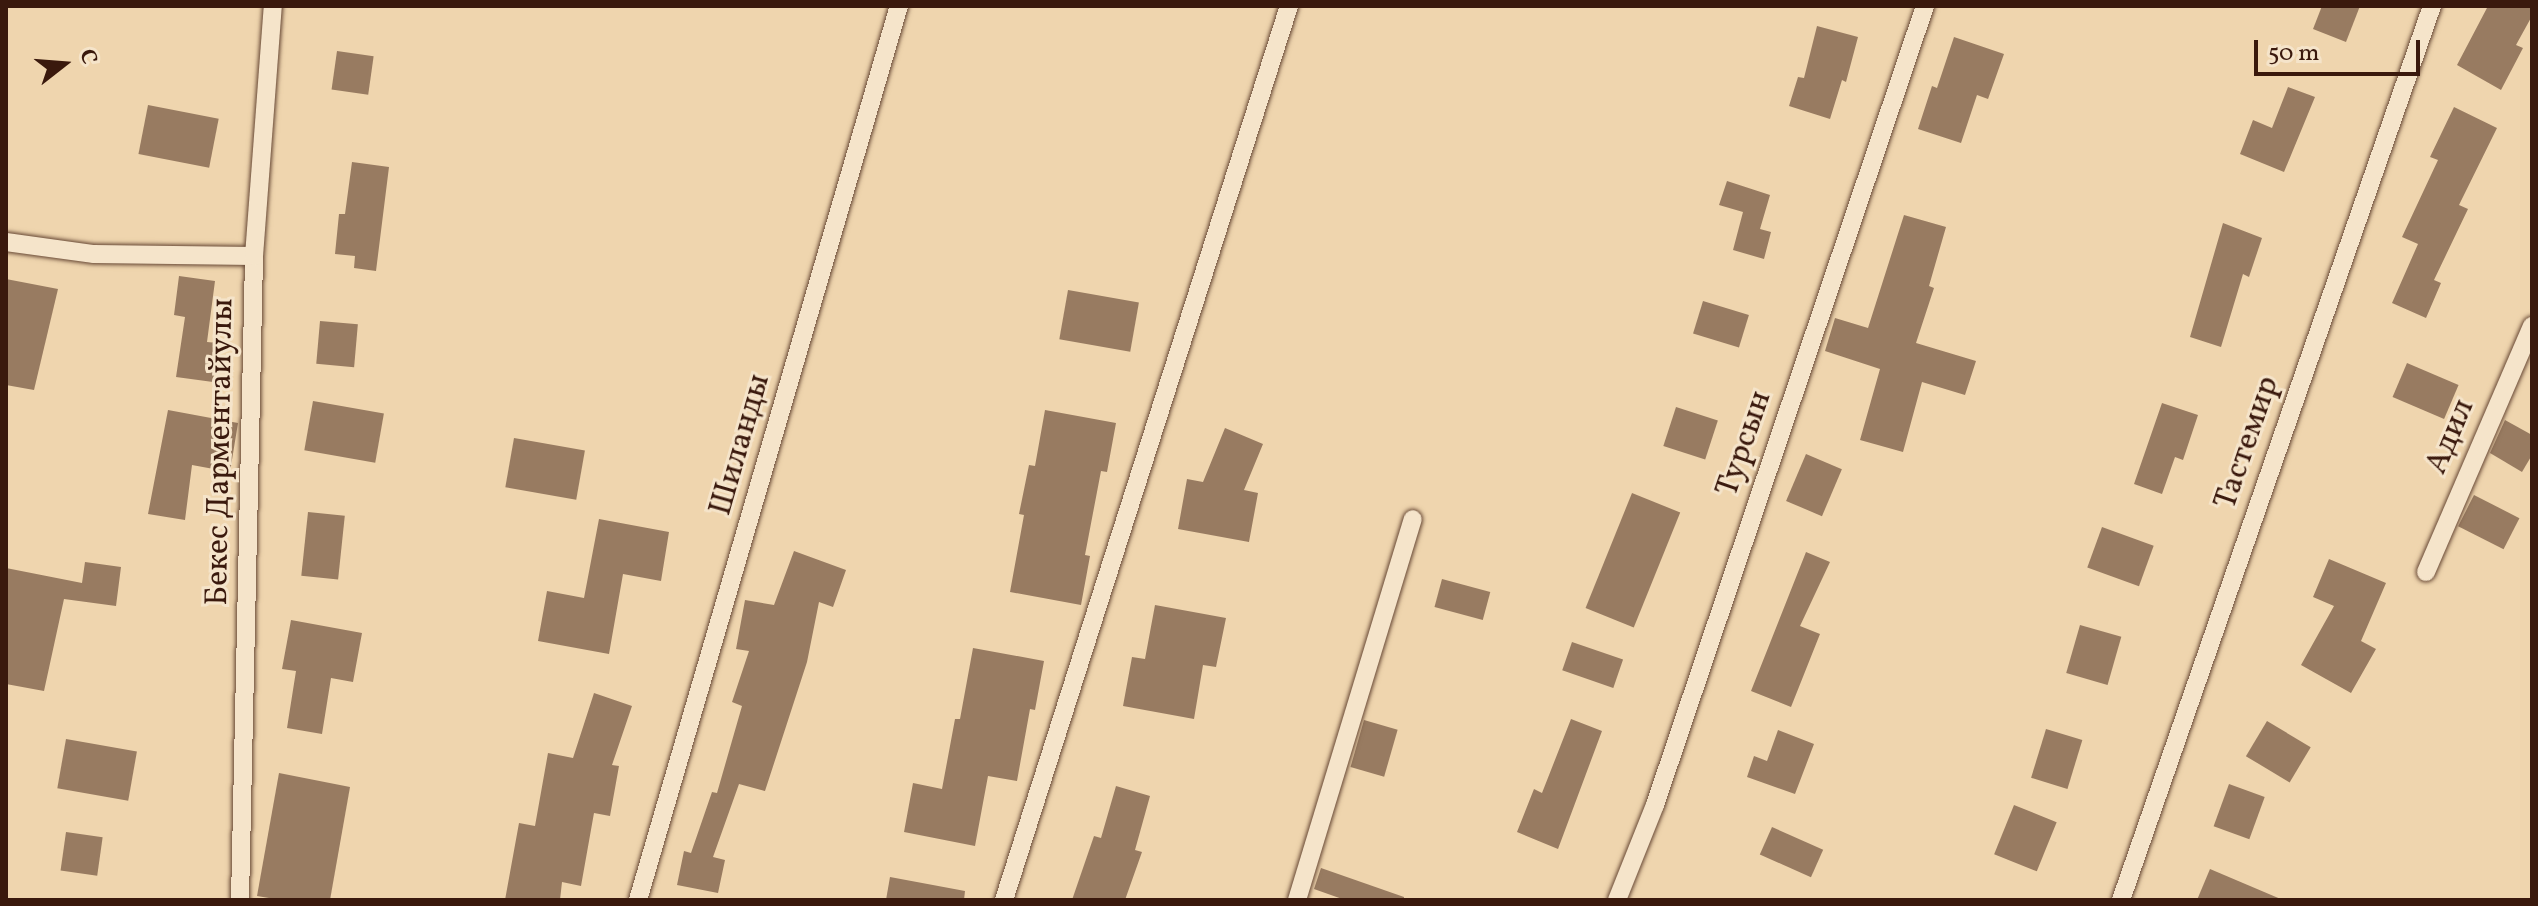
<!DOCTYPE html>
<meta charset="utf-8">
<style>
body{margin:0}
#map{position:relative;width:2538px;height:906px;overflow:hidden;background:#efd5ae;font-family:Vollkorn,serif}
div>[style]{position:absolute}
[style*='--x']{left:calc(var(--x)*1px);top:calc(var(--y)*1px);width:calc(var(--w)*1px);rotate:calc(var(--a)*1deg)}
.building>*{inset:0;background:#987b61;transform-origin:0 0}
.roads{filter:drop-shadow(0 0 2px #674835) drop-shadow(0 0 2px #674835)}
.street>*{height:18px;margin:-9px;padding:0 9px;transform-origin:9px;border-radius:9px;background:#f5e4ca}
span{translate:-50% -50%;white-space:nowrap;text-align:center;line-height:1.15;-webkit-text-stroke:6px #f5e4ca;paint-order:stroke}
.street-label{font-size:32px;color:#3a190d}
.frame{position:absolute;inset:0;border:8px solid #3a190d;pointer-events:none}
.north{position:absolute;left:24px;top:24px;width:80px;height:80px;-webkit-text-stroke:6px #f5e4ca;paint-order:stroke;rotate:73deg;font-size:22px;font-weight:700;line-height:32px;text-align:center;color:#3a190d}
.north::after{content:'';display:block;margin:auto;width:28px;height:36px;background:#3a190d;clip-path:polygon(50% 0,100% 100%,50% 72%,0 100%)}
.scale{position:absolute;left:2254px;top:40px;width:166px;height:36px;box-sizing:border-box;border:4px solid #3a190d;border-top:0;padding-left:10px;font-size:24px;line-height:28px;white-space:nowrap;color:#3a190d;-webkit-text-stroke:6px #f5e4ca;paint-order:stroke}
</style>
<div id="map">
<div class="building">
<div style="clip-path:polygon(2322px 6px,2360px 6px,2346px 42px,2313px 29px)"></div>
<div style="clip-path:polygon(2488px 6px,2532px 6px,2532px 16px,2516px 45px,2523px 48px,2501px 90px,2457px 65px)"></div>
<div style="clip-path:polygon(1817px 26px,1858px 37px,1846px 82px,1842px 80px,1830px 119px,1789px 106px,1798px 77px,1804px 78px)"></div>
<div style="clip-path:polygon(1954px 37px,2004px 54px,1988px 99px,1977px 95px,1961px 143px,1918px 129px,1932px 86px,1937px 88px)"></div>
<div style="left:337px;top:51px;width:37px;height:39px;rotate:8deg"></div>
<div style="clip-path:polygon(2288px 87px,2315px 97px,2284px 172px,2240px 154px,2253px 120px,2272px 128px)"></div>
<div style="left:148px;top:105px;width:72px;height:50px;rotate:11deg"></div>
<div style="clip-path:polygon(2454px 107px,2497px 128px,2459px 205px,2468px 209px,2434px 280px,2441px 283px,2426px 318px,2392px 303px,2418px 244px,2402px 237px,2438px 160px,2430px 157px)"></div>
<div style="clip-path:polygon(352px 162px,389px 167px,376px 271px,354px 268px,355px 256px,335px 254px,339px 214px,345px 214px)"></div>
<div style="clip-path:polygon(1727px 181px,1770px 195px,1760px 229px,1771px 232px,1764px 259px,1733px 250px,1743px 212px,1719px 205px)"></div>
<div style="clip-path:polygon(1904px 215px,1946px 227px,1929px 286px,1934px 288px,1916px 343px,1976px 361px,1965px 395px,1922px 382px,1903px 452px,1860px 440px,1880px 369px,1825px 351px,1835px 318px,1868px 328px)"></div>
<div style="clip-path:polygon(2223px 223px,2262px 238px,2249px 277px,2243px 274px,2221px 347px,2190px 337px)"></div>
<div style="clip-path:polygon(179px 276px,215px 281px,207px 342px,218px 343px,213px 382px,176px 377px,185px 317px,174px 315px)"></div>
<div style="clip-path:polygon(6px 279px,58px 289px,34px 390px,6px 385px)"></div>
<div style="left:1068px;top:290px;width:72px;height:50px;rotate:10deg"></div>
<div style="left:1703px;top:301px;width:48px;height:34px;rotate:17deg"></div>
<div style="left:320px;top:321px;width:38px;height:43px;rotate:5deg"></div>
<div style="left:2407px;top:363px;width:56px;height:37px;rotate:23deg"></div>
<div style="left:313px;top:401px;width:72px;height:50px;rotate:10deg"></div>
<div style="clip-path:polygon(2162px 403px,2198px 415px,2183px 460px,2175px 457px,2162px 494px,2134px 484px)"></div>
<div style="left:1676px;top:407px;width:44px;height:41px;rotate:18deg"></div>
<div style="clip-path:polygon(168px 410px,238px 423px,230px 472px,192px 465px,185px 520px,148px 514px)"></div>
<div style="clip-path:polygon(1045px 410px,1116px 423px,1107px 472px,1101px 471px,1085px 555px,1090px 556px,1081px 605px,1010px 592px,1024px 515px,1019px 514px,1029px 465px,1035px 466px)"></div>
<div style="clip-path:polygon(2505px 420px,2532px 435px,2532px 455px,2522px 472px,2490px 453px)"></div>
<div style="clip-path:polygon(1225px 428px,1263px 444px,1244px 490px,1258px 493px,1249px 542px,1178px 529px,1187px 479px,1203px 482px)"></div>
<div style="left:514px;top:438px;width:72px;height:50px;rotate:10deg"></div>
<div style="left:1806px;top:454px;width:39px;height:51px;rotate:23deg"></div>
<div style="left:1632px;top:493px;width:52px;height:124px;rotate:22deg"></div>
<div style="left:2474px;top:495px;width:51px;height:35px;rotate:27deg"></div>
<div style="left:308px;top:512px;width:37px;height:64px;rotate:6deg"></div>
<div style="clip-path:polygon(599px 519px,669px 532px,661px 581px,623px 574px,609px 654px,538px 641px,547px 591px,584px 598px)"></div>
<div style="left:2102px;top:527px;width:55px;height:43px;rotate:20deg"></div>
<div style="clip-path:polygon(794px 551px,846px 570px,833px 607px,819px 602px,807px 662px,765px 791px,739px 784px,713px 857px,725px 860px,718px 893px,677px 885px,684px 851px,691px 853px,712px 792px,717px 793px,742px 706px,732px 702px,749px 651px,736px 649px,745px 600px,774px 605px)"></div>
<div style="clip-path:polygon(1806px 552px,1830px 562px,1800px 626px,1820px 634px,1791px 707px,1751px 691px)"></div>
<div style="clip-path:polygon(2329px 559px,2386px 583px,2361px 641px,2376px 649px,2351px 693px,2301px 665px,2334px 606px,2313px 597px)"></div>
<div style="clip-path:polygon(85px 562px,121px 567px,116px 606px,64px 599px,44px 691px,6px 684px,6px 568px,82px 583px)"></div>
<div style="left:1442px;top:579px;width:50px;height:29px;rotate:15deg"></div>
<div style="clip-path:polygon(1155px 605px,1226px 618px,1216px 667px,1203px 665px,1194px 719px,1123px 706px,1132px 657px,1145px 659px)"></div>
<div style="clip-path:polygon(291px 620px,362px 633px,353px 682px,331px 678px,322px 734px,287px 728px,296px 671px,282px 669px)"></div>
<div style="left:2080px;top:625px;width:43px;height:50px;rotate:16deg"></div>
<div style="left:1572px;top:642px;width:54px;height:30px;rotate:19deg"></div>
<div style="clip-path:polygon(973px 648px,1044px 661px,1035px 710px,1030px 709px,1017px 781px,988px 776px,975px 846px,904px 832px,913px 783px,942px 789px,955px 719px,960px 719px)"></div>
<div style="clip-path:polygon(594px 693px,632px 706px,612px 765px,619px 766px,610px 816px,594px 813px,581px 886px,562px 882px,560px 900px,505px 900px,519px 823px,535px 826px,548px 753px,573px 758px)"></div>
<div style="clip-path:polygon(1571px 719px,1602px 731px,1558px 849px,1517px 832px,1534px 789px,1542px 793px)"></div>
<div style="left:1364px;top:720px;width:35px;height:49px;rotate:16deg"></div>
<div style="left:2267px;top:721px;width:51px;height:41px;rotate:31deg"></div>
<div style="left:2046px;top:729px;width:38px;height:51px;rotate:17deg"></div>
<div style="clip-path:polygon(1778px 730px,1814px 744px,1795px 794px,1747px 777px,1754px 756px,1767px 761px)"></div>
<div style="left:66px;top:739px;width:72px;height:50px;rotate:10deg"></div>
<div style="clip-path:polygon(279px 773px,350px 787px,330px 900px,281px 900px,257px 896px)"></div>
<div style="left:2229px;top:784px;width:38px;height:45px;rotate:20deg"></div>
<div style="clip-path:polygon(1116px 786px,1150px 796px,1135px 850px,1142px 852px,1125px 900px,1072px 900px,1094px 836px,1101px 838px)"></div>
<div style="left:2014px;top:805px;width:46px;height:53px;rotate:22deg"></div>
<div style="left:1772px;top:827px;width:56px;height:30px;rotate:24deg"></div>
<div style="left:66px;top:832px;width:37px;height:39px;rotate:8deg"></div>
<div style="clip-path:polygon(1321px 868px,1404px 897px,1404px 900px,1345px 900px,1314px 889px)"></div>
<div style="clip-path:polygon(2210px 869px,2283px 900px,2197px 900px)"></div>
<div style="clip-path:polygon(890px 877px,965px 891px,964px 900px,886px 900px)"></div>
</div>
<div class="roads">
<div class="street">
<div style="--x:6;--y:242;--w:89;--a:7.8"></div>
<div style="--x:94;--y:254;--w:160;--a:0.7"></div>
<div style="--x:2426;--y:572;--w:268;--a:-66.7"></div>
<div style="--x:240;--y:900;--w:644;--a:-88.75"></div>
<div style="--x:254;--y:256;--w:251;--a:-85.7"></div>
<div style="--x:638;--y:900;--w:931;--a:-73.73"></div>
<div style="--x:1004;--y:900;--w:938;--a:-72.32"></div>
<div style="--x:1297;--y:900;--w:398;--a:-73.1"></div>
<div style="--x:1617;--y:900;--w:102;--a:-68.2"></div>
<div style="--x:1655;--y:805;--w:843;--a:-71.33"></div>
<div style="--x:2121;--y:900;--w:947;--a:-70.82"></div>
</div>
</div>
<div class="street-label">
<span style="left:2451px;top:437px;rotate:-67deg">Адил</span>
<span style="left:2248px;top:443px;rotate:-71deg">Тастемир</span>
<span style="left:1745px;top:444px;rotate:-71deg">Турсын</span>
<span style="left:741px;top:445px;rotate:-74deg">Шиланды</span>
<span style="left:221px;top:452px;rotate:-89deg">Бекес Дарментайулы</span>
</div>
<div class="frame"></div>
<div class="north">С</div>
<div class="scale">50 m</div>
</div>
